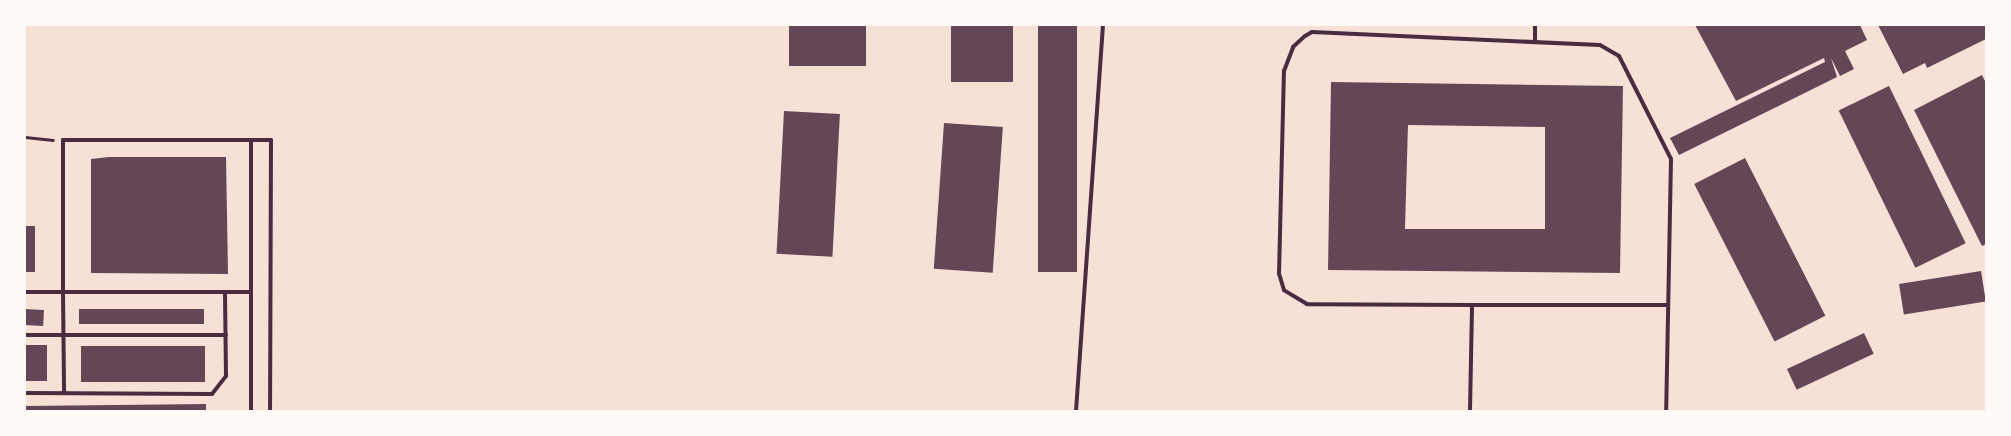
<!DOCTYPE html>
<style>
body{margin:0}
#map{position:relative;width:2011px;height:436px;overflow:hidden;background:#f7e1d7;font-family:Barlow,sans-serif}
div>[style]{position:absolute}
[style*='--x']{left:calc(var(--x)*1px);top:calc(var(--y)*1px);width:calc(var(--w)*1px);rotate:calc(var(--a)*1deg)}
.building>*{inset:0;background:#644757;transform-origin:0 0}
.path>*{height:3px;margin:-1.5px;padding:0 1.5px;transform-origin:1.5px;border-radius:1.5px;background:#4a2c40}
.service>*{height:4px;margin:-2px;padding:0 2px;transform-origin:2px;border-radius:2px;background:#4a2c40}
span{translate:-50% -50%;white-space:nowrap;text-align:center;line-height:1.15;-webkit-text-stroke:5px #fffaf5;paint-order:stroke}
.frame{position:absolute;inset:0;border:26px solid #fffaf5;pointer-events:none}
</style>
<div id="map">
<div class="building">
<div style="left:789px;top:25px;width:77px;height:41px"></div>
<div style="left:951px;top:25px;width:62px;height:57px"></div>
<div style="left:1038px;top:25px;width:39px;height:247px"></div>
<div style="clip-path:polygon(1695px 25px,1860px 25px,1867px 40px,1845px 51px,1854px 69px,1840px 76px,1831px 58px,1837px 77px,1679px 155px,1670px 138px,1825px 62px,1824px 58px,1736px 101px)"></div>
<div style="clip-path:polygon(1878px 25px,1986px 25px,1986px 39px,1927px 68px,1925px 63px,1903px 74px)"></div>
<div style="clip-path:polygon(1982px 75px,1986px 83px,1986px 244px,1982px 246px,1914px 110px)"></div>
<div style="clip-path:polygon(evenodd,1331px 82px,1623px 86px,1620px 273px,1328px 270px,1331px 82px,1408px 125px,1545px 127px,1545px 229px,1405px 229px,1408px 125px)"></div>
<div style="left:1889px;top:86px;width:175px;height:56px;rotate:64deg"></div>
<div style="left:784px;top:111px;width:56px;height:143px;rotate:3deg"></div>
<div style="left:944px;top:123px;width:59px;height:146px;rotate:4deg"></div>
<div style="clip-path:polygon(109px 157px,226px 157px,228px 274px,91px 273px,91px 159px)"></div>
<div style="left:1745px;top:158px;width:177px;height:57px;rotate:63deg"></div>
<div style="left:25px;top:226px;width:10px;height:46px"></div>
<div style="left:1981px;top:271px;width:31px;height:83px;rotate:81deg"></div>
<div style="left:25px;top:309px;width:19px;height:16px;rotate:3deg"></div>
<div style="left:204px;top:309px;width:15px;height:125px;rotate:90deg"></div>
<div style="left:1864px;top:333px;width:23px;height:85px;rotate:65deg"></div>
<div style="left:47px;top:345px;width:36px;height:22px;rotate:90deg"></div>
<div style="left:81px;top:346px;width:124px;height:36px"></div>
<div style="clip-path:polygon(206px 404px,206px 411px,25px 411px,25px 406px)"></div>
</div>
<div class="path">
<div style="--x:25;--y:137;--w:28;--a:6"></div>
</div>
<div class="service">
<div style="--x:1535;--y:42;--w:17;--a:-90"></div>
<div style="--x:251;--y:140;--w:152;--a:90"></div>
<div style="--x:25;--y:292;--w:38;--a:0"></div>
<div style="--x:63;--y:292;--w:100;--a:89.4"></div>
<div style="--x:1472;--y:305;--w:165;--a:-179.7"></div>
<div style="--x:1307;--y:304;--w:27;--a:-149"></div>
<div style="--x:1284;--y:290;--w:17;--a:-107"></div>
<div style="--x:1279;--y:274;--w:203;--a:-88.6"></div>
<div style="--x:1284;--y:71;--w:26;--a:-69"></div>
<div style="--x:1293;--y:47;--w:16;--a:-43"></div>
<div style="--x:1305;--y:36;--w:8;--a:-30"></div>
<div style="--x:1312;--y:32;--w:288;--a:2.6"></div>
<div style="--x:1600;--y:45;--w:22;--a:30"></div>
<div style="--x:1619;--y:56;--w:115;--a:63.2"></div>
<div style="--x:1671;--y:159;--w:252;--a:91.1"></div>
<div style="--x:25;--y:335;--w:201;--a:0"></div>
<div style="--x:25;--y:393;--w:187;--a:0.3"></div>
<div style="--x:212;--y:394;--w:23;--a:-52"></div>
<div style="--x:226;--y:376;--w:84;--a:-90.7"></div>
<div style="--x:251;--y:411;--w:119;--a:-90"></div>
<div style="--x:251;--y:292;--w:188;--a:180"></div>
<div style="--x:63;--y:292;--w:152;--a:-90"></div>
<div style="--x:63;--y:140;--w:208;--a:0"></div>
<div style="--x:271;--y:140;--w:271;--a:90.2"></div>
<div style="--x:1076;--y:411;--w:387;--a:-86"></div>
<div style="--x:1470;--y:411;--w:106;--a:-88.9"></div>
<div style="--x:1472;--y:305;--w:196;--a:0"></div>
</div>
<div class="frame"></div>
</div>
